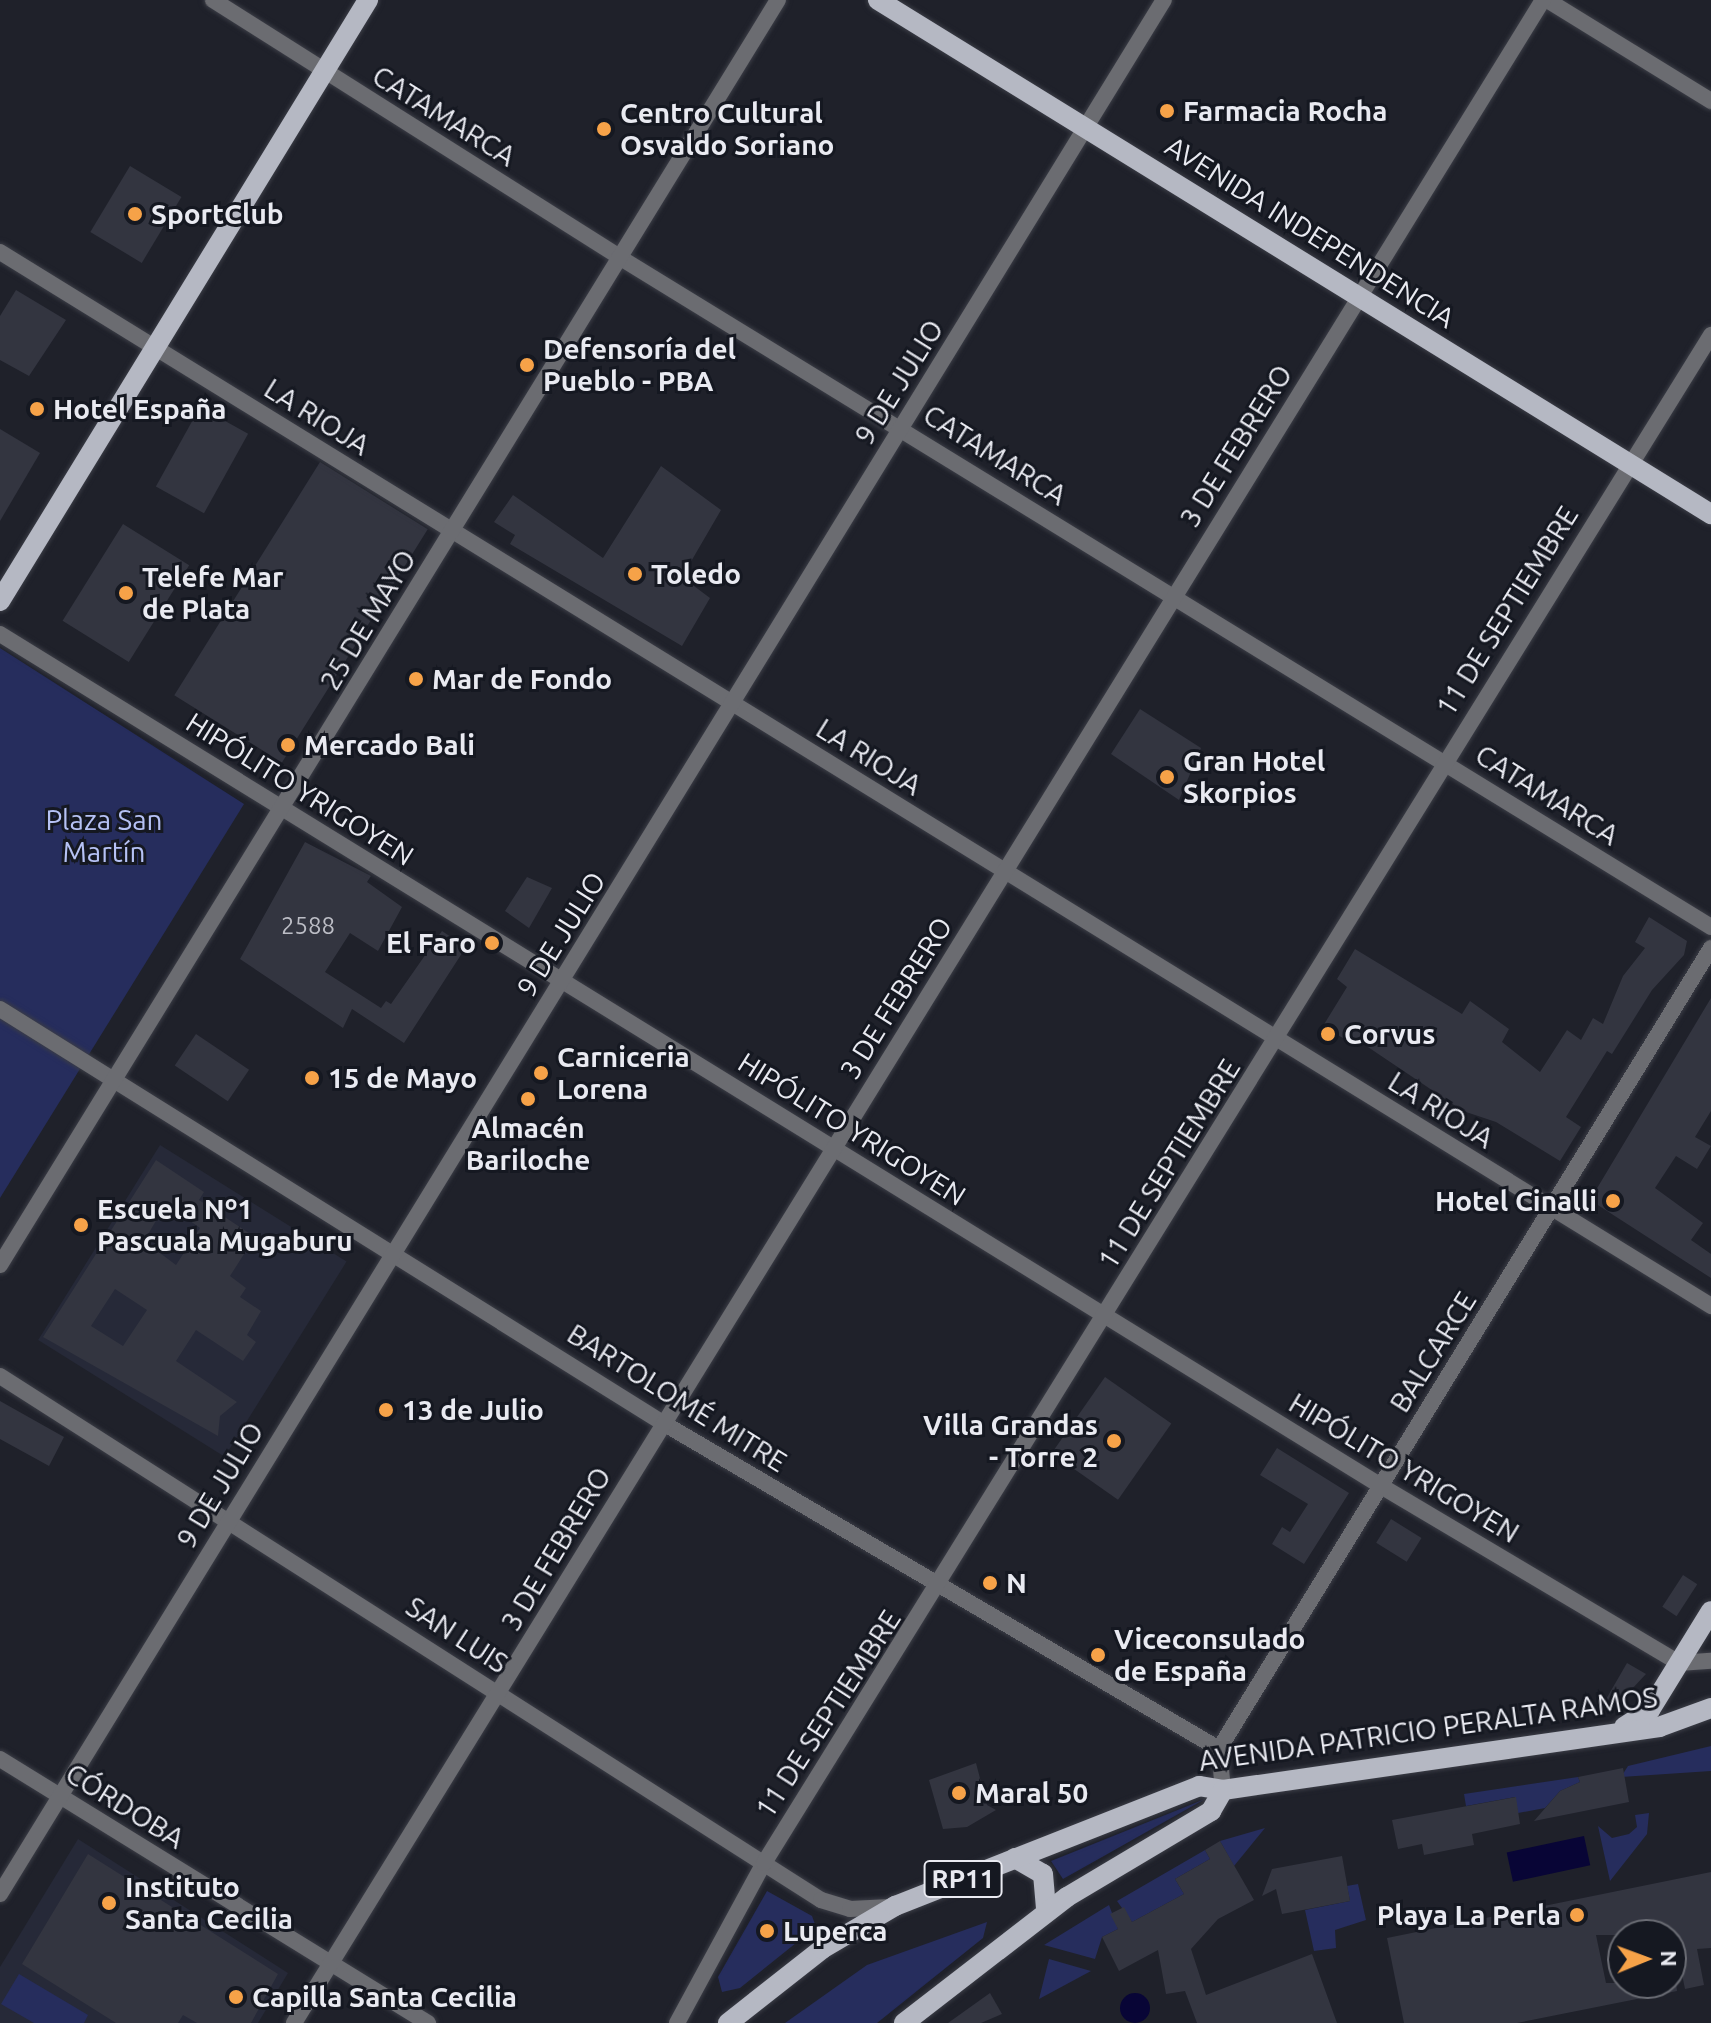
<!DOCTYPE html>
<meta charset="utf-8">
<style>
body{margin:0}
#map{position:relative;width:1711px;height:2023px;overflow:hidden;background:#1f212a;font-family:Ubuntu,sans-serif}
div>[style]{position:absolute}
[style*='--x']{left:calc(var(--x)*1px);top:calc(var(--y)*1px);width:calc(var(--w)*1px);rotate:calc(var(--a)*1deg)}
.built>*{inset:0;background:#262938;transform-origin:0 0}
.green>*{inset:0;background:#262d5d}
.water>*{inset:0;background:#080536;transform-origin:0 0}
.round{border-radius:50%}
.building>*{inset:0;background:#333540;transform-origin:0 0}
.roads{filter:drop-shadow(0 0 2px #3b3d46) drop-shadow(0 0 2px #3b3d46)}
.street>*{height:16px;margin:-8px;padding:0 8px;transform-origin:8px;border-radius:8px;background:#6b6c71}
.primary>*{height:20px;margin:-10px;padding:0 10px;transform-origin:10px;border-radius:10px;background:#b5b8c3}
.dots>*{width:22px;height:22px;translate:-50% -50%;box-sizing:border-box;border:4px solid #151821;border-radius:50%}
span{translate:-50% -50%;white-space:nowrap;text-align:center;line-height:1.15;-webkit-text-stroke:6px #151821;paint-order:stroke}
.number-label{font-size:24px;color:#bcbdc5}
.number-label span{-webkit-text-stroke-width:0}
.shield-label span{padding:2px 6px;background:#151821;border:2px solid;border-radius:6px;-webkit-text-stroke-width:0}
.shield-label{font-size:26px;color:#e9eaf1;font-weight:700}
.poi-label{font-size:28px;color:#e9eaf1;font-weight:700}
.left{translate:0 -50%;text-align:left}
.right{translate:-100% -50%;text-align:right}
.street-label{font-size:28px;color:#e9eaf1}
.park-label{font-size:28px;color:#b6c2f5}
.north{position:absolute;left:1607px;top:1919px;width:80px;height:80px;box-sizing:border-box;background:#151821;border:2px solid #6a6c74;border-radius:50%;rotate:89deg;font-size:22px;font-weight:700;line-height:32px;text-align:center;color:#e9eaf1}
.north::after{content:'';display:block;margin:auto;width:28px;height:36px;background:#f6a248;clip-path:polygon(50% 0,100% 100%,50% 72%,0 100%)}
</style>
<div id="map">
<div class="built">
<div style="left:160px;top:1145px;width:220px;height:230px;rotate:32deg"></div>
<div style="clip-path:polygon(78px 1839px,288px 1973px,258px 2023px,0 2023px,0 1967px)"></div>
</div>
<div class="green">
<div style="clip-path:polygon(0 648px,244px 804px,0 1198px)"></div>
<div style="clip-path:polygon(1711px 1746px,1711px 1771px,1621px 1777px,1628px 1766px)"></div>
<div style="clip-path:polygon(1578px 1777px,1580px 1782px,1560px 1791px,1545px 1808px,1518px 1813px,1515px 1797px,1466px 1806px,1464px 1794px)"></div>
<div style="clip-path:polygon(1205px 1799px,1063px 1879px,1051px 1861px)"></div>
<div style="clip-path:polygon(1649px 1813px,1647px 1834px,1610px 1881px,1598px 1826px,1612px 1838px,1629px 1834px,1637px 1827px,1635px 1815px)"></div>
<div style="clip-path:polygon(1265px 1828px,1234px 1866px,1220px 1841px)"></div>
<div style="clip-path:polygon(1205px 1850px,1210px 1859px,1175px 1879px,1184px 1894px,1132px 1922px,1117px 1901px)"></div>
<div style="clip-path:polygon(1358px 1884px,1366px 1920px,1335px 1930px,1336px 1948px,1314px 1951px,1305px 1910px,1350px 1901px,1347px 1886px)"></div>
<div style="clip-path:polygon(767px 1891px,812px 1916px,816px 1927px,740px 1988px,722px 1992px,718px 1977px)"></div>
<div style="clip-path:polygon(1109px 1905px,1118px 1929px,1102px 1937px,1095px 1959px,1044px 1945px)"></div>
<div style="clip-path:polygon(987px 1922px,983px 1938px,877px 2023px,785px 2023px,867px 1965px)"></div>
<div style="clip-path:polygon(1049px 1959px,1091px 1971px,1039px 1999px)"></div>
<div style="clip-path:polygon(19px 1974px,88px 2015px,84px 2023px,34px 2023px,1px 2004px)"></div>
</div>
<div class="water">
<div style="left:1584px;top:1836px;width:30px;height:79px;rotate:78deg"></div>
<div class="round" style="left:1120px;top:1993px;width:30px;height:30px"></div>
</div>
<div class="building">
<div style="left:130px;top:166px;width:60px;height:77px;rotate:31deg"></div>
<div style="clip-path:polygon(16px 290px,66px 320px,29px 376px,0 360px,0 316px)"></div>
<div style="left:200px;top:407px;width:55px;height:91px;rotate:29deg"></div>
<div style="clip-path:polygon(0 429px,40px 453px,0 521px)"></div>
<div style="left:320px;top:462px;width:127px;height:275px;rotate:32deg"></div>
<div style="clip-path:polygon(661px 466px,721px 510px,682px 577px,710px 598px,682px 646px,510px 544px,515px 535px,494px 522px,513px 495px,603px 558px)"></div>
<div style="left:123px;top:524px;width:78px;height:114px;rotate:32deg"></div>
<div style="clip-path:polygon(1140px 709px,1201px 748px,1179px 800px,1111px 754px)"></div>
<div style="clip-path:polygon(305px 842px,371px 876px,367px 882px,402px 907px,378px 951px,350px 933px,325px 972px,381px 1008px,386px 1001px,391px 1004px,442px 931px,466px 947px,404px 1043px,352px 1009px,343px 1028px,240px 959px)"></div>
<div style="clip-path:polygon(527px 877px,552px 888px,529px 928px,505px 911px)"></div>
<div style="clip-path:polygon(1649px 917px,1687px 941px,1684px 955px,1652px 990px,1612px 1054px,1607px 1051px,1566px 1117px,1581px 1127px,1560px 1161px,1496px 1122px,1463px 1111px,1359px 1041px,1356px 1046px,1323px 1026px,1347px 987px,1337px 979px,1355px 949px,1462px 1014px,1470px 1001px,1509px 1029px,1502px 1042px,1540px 1072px,1567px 1030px,1581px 1040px,1593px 1018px,1603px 1024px,1623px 976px,1645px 948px,1635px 942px)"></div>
<div style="clip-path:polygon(1711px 998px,1711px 1111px,1695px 1137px,1711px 1146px,1697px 1169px,1676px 1156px,1655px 1188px,1703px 1223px,1691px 1240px,1711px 1254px,1711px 1278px,1590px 1200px)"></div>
<div style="left:196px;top:1034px;width:64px;height:38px;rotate:34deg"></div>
<div style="clip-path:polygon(evenodd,156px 1160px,204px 1192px,199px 1200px,255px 1237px,230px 1276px,246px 1288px,240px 1297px,261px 1311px,247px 1335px,256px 1342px,243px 1361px,196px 1330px,176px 1361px,237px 1402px,220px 1416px,218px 1436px,43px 1337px,156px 1160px,166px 1204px,200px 1228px,176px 1265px,144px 1241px,166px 1204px,156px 1160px,115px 1289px,147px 1310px,123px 1346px,91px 1326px,115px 1289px)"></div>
<div style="left:1105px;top:1377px;width:81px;height:93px;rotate:35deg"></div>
<div style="clip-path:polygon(0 1401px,64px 1437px,49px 1466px,0 1439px)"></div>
<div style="clip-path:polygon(1277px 1448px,1349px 1493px,1304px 1564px,1272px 1544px,1282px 1527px,1290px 1532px,1308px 1504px,1260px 1475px)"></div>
<div style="left:1391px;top:1519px;width:36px;height:28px;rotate:32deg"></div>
<div style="left:1683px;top:1575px;width:17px;height:38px;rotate:33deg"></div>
<div style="clip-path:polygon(1627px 1663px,1646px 1674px,1616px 1706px,1605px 1701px)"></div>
<div style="clip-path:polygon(976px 1763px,987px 1805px,996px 1810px,967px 1827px,943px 1829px,929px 1780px)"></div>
<div style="clip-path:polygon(1623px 1768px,1629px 1802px,1534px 1821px,1560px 1791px,1580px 1782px,1578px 1777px)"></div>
<div style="clip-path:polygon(1516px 1797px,1520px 1824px,1472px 1834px,1474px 1845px,1424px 1855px,1422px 1844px,1398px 1849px,1392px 1820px)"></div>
<div style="clip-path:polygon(1220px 1841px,1254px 1900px,1218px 1919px,1191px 1949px,1206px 1995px,1312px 1954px,1337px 2023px,1197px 2023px,1185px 1991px,1166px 1994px,1158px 1950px,1119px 1971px,1102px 1937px,1118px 1929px,1110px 1914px,1124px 1907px,1132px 1922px,1184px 1894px,1175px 1879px,1210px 1859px,1205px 1850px)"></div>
<div style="clip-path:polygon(88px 1854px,278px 1974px,251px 2023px,197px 2023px,183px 2015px,178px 2023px,116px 2023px,22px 1964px)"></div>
<div style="clip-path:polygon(1342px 1856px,1350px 1901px,1282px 1914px,1276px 1889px,1262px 1896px,1272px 1869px)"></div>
<div style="clip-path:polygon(1711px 1872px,1711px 1948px,1697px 1949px,1704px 1985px,1685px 1989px,1674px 1935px,1596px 1935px,1606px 1983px,1676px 1983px,1677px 1991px,1517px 2023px,1404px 2023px,1387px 1938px)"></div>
<div style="clip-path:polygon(990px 1993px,1002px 2014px,981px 2023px,948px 2023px)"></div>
</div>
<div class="roads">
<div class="street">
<div style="--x:213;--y:0;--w:481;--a:32.3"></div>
<div style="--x:619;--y:257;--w:1281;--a:31.53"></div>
<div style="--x:1547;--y:0;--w:193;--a:31.6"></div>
<div style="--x:0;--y:252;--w:2010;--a:31.63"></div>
<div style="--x:0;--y:634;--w:1623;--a:31.67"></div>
<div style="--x:1381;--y:1486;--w:347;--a:30.7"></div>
<div style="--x:1679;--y:1663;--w:32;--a:-4"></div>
<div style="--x:0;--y:1009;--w:782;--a:31.98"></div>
<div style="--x:663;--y:1423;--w:645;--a:30.38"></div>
<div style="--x:0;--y:1265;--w:1485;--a:-58.41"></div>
<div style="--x:0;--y:1376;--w:974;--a:32.55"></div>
<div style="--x:821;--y:1900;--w:30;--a:17"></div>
<div style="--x:850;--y:1909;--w:40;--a:-2.9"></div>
<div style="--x:0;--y:1759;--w:503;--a:31.67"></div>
<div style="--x:1223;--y:1790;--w:41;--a:-95.6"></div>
<div style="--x:1219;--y:1749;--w:940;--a:-58.44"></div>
<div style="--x:0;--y:1894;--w:2223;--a:-58.43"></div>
<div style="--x:294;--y:2023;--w:2378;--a:-58.31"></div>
<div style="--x:677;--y:2023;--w:182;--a:-61.5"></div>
<div style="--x:764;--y:1863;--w:1798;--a:-58.21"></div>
</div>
<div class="primary">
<div style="--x:878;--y:0;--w:979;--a:31.68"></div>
<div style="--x:0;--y:601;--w:705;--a:-58.52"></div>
<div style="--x:1624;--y:1727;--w:31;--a:-33"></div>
<div style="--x:1650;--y:1710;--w:116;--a:-58.4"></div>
<div style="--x:1015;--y:1858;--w:32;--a:30"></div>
<div style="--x:1043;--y:1874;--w:37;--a:85"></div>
<div style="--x:728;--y:2023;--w:120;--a:-38.2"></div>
<div style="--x:822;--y:1949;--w:85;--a:-30.5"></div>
<div style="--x:895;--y:1906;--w:327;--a:-21.5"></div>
<div style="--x:1199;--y:1786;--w:24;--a:9"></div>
<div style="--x:1223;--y:1790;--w:441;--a:-8.2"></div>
<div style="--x:1659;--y:1727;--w:55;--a:-20.1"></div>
<div style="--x:904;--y:2023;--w:206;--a:-37.7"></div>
<div style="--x:1067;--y:1897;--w:168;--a:-30.8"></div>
<div style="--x:1211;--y:1811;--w:24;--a:-60"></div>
</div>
</div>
<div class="dots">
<div style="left:1167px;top:111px;background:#f6a248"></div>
<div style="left:604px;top:129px;background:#f6a248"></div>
<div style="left:135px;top:214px;background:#f6a248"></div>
<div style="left:527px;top:365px;background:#f6a248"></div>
<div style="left:37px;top:409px;background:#f6a248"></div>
<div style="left:635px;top:574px;background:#f6a248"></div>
<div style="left:126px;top:593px;background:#f6a248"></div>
<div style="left:416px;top:679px;background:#f6a248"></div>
<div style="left:288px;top:745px;background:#f6a248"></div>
<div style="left:1167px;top:777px;background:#f6a248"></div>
<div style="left:492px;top:943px;background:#f6a248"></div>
<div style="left:1328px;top:1034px;background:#f6a248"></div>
<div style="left:541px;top:1073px;background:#f6a248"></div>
<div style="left:312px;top:1078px;background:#f6a248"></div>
<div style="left:528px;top:1099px;background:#f6a248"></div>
<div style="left:1613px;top:1201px;background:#f6a248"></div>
<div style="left:81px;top:1225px;background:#f6a248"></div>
<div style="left:386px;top:1410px;background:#f6a248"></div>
<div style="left:1114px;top:1441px;background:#f6a248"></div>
<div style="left:990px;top:1583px;background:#f6a248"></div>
<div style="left:1098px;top:1655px;background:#f6a248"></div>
<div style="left:959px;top:1793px;background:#f6a248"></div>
<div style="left:109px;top:1903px;background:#f6a248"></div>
<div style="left:1577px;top:1915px;background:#f6a248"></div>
<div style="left:767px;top:1931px;background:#f6a248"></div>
<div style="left:236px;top:1997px;background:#f6a248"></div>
</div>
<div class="number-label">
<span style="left:308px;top:926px">2588</span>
</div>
<div class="shield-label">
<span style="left:963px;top:1879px">RP11</span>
</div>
<div class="poi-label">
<span class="left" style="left:1183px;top:111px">Farmacia Rocha</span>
<span class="left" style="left:620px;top:129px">Centro Cultural<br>Osvaldo Soriano</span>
<span class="left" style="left:151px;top:214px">SportClub</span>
<span class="left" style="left:543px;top:365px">Defensoría del<br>Pueblo - PBA</span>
<span class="left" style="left:53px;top:409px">Hotel España</span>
<span class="left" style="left:651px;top:574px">Toledo</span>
<span class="left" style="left:142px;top:593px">Telefe Mar<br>de Plata</span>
<span class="left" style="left:432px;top:679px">Mar de Fondo</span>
<span class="left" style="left:304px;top:745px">Mercado Bali</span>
<span class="left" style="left:1183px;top:777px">Gran Hotel<br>Skorpios</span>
<span class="right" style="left:476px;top:943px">El Faro</span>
<span class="left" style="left:1344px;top:1034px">Corvus</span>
<span class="left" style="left:557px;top:1073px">Carniceria<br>Lorena</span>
<span class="left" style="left:328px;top:1078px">15 de Mayo</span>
<span style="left:528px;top:1144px">Almacén<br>Bariloche</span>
<span class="right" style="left:1597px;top:1201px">Hotel Cinalli</span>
<span class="left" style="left:97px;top:1225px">Escuela Nº1<br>Pascuala Mugaburu</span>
<span class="left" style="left:402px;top:1410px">13 de Julio</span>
<span class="right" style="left:1098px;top:1441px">Villa Grandas<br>- Torre 2</span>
<span class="left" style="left:1006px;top:1583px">N</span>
<span class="left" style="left:1114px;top:1655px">Viceconsulado<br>de España</span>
<span class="left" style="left:975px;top:1793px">Maral 50</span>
<span class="left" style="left:125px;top:1903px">Instituto<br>Santa Cecilia</span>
<span class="right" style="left:1561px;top:1915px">Playa La Perla</span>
<span class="left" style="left:783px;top:1931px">Luperca</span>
<span class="left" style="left:252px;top:1997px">Capilla Santa Cecilia</span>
</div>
<div class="street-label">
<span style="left:444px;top:116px;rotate:32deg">CATAMARCA</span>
<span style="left:1310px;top:232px;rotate:32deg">AVENIDA INDEPENDENCIA</span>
<span style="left:899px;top:382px;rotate:-58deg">9 DE JULIO</span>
<span style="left:317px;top:417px;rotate:32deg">LA RIOJA</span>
<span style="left:1236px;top:446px;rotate:-58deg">3 DE FEBRERO</span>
<span style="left:995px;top:455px;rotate:32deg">CATAMARCA</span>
<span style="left:1507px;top:611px;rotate:-58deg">11 DE SEPTIEMBRE</span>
<span style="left:368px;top:620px;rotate:-59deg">25 DE MAYO</span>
<span style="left:869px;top:757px;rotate:32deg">LA RIOJA</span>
<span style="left:300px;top:789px;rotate:32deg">HIPÓLITO YRIGOYEN</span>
<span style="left:1547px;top:795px;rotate:32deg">CATAMARCA</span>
<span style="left:561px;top:934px;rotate:-58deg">9 DE JULIO</span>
<span style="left:896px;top:998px;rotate:-58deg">3 DE FEBRERO</span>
<span style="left:1441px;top:1110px;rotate:32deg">LA RIOJA</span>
<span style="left:852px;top:1129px;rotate:32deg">HIPÓLITO YRIGOYEN</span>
<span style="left:1169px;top:1164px;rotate:-58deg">11 DE SEPTIEMBRE</span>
<span style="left:1433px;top:1352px;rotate:-58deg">BALCARCE</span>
<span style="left:677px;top:1398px;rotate:32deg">BARTOLOMÉ MITRE</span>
<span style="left:1404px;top:1468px;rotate:31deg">HIPÓLITO YRIGOYEN</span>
<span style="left:220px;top:1485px;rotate:-59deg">9 DE JULIO</span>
<span style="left:556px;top:1549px;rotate:-59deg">3 DE FEBRERO</span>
<span style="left:457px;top:1635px;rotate:33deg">SAN LUIS</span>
<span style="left:828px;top:1714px;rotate:-57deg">11 DE SEPTIEMBRE</span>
<span style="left:1428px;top:1729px;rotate:-8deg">AVENIDA PATRICIO PERALTA RAMOS</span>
<span style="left:125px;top:1806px;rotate:32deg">CÓRDOBA</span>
</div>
<div class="park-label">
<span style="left:104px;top:836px">Plaza San<br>Martín</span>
</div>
<div class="north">N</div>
</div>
